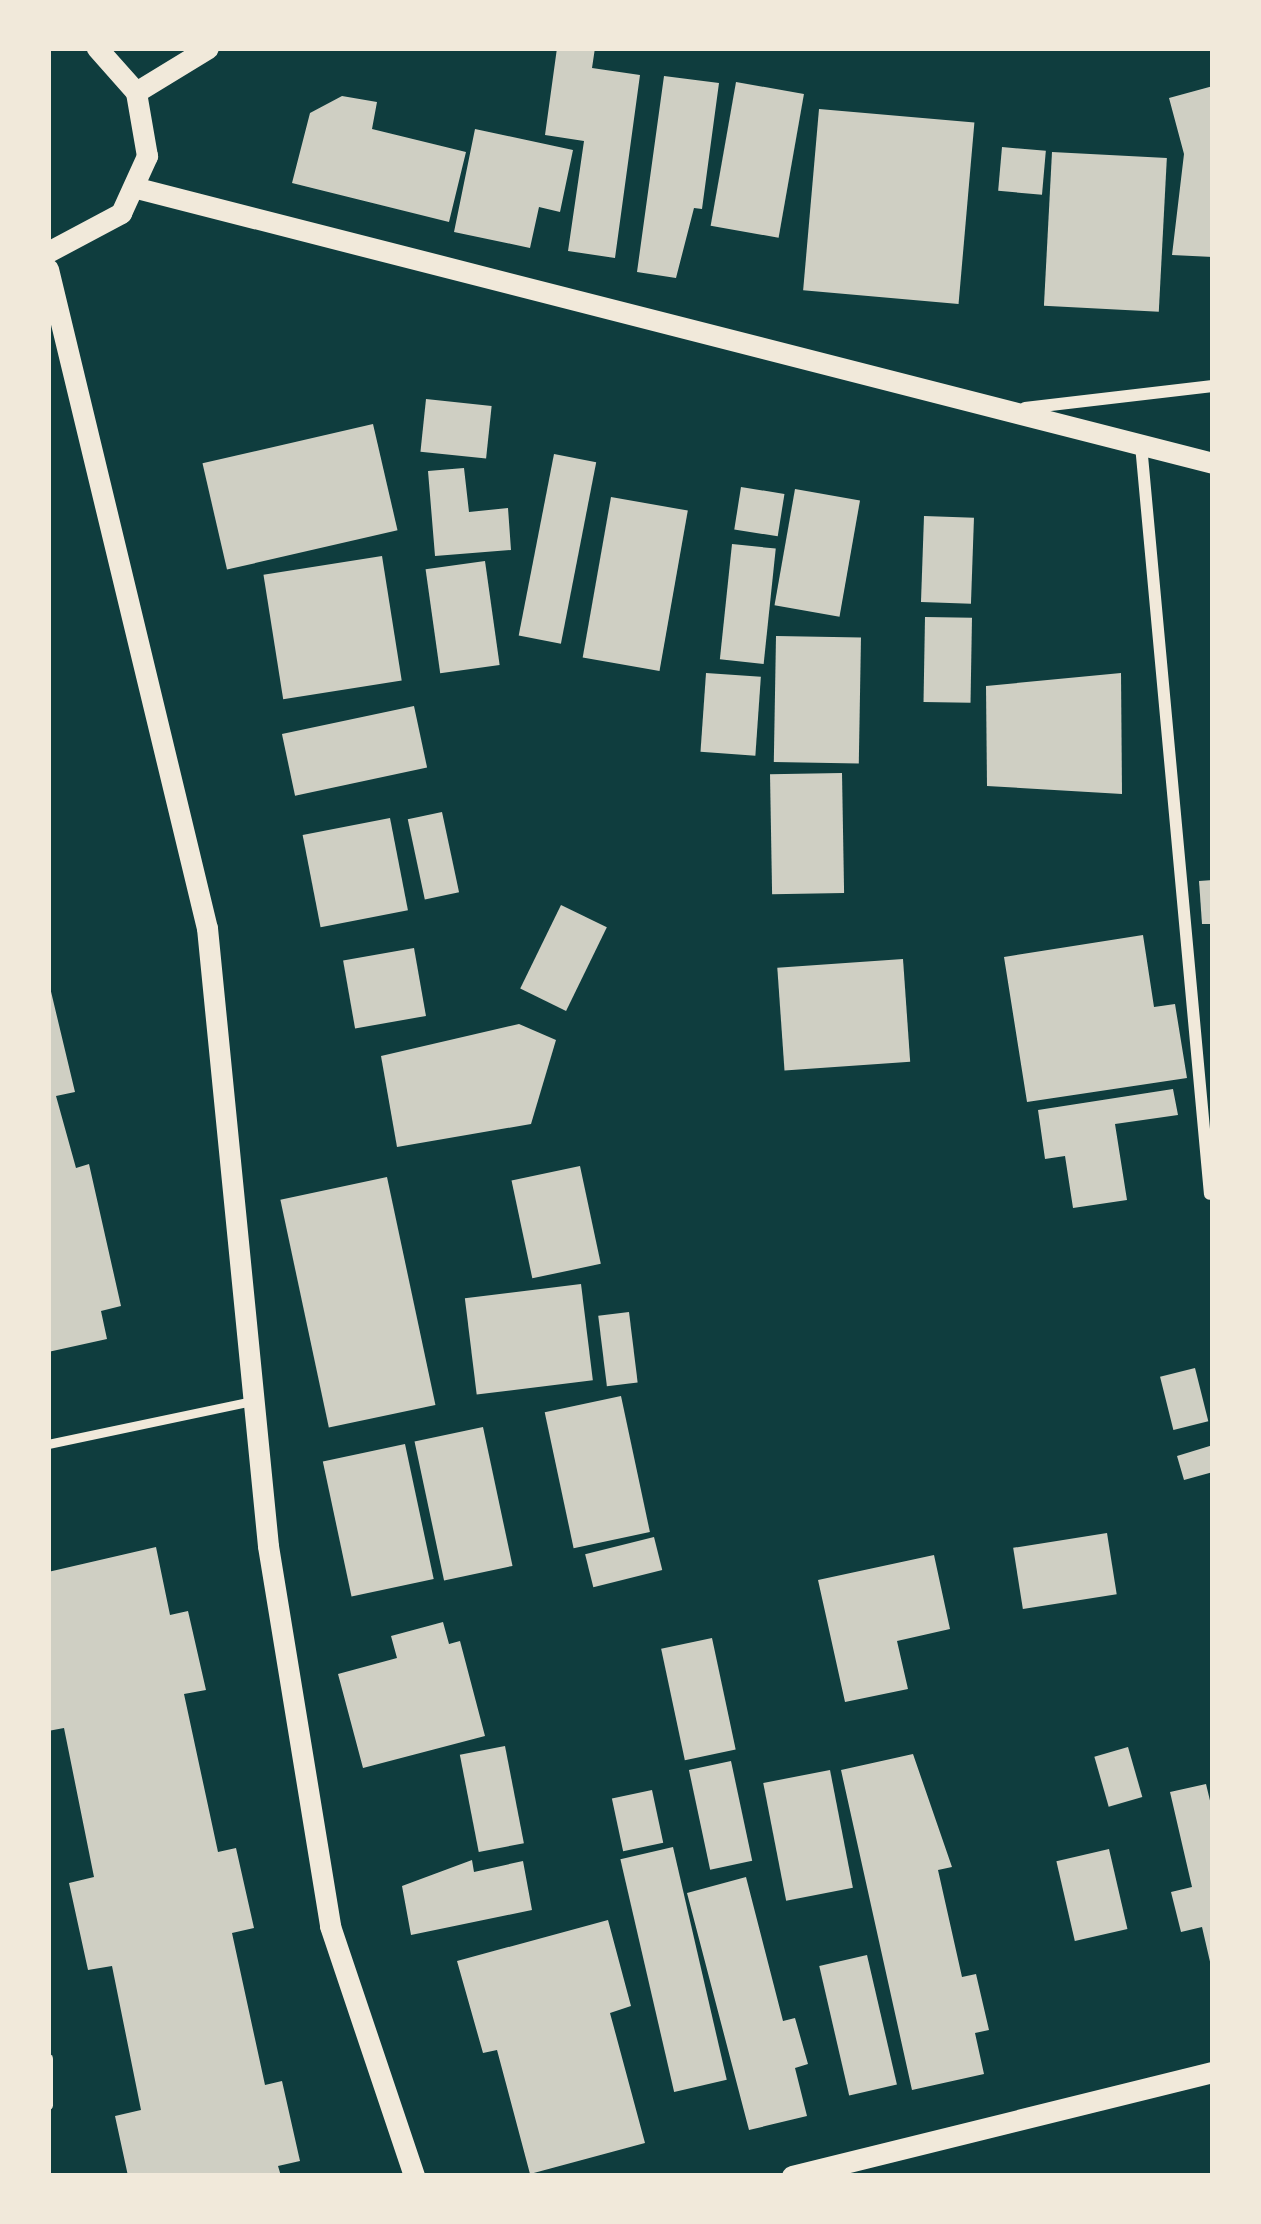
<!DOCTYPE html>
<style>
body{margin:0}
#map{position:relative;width:1261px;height:2224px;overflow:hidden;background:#0f3d3e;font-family:"Titillium Web",sans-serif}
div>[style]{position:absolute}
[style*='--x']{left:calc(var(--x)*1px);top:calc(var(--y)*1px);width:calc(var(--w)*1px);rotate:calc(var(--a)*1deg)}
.building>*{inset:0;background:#cfcfc3;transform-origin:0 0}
.service>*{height:9px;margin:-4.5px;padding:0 4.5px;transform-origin:4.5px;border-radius:4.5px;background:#f1e9da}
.minor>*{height:12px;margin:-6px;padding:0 6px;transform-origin:6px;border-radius:6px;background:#f1e9da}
.tertiary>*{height:21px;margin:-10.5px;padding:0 10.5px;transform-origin:10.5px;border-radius:10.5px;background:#f1e9da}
span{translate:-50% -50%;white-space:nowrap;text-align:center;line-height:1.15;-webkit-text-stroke:9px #f1e9da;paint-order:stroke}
.frame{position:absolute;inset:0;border:51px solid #f1e9da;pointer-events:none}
</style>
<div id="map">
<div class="building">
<div style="clip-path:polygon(557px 48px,595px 48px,592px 68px,640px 75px,615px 258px,568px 251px,584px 141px,545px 135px)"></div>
<div style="clip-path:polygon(664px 76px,719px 83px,702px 209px,694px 208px,676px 278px,637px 272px)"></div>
<div style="left:736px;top:82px;width:69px;height:146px;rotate:10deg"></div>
<div style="clip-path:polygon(1213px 86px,1213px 257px,1172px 255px,1184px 154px,1169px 98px)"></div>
<div style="clip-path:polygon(342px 96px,377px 102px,372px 129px,466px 152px,449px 222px,292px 183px,310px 113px)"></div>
<div style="left:819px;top:109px;width:156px;height:182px;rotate:5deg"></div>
<div style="clip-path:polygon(475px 129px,573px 150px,560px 212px,539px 207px,530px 248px,454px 232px)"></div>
<div style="left:1002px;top:147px;width:44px;height:44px;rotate:5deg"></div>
<div style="left:1052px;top:152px;width:115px;height:154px;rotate:3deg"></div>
<div style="left:426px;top:399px;width:66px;height:53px;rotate:6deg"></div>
<div style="left:373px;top:424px;width:109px;height:175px;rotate:77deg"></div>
<div style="left:554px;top:454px;width:43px;height:185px;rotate:11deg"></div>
<div style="clip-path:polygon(464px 468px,469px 512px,508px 508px,511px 550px,435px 556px,428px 471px)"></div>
<div style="left:741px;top:487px;width:44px;height:43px;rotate:9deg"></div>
<div style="left:795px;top:489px;width:66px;height:118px;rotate:10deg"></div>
<div style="left:611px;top:497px;width:78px;height:163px;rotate:10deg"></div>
<div style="left:924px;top:516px;width:50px;height:86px;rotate:2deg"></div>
<div style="left:732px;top:544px;width:44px;height:116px;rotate:6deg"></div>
<div style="left:382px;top:556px;width:126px;height:120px;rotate:81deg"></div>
<div style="left:485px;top:561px;width:105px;height:60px;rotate:82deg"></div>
<div style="left:925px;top:617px;width:47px;height:85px;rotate:1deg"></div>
<div style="left:776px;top:636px;width:85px;height:126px;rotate:1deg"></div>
<div style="left:706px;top:673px;width:55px;height:79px;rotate:4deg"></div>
<div style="clip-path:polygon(1121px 673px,1122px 794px,987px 786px,986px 686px)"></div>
<div style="left:414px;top:706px;width:63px;height:135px;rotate:78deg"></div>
<div style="left:842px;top:773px;width:120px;height:72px;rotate:89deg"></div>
<div style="left:442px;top:812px;width:82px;height:35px;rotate:78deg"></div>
<div style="left:390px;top:818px;width:94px;height:89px;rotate:79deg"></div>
<div style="clip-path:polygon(1213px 880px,1213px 924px,1202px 924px,1199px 881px)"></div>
<div style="left:561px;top:905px;width:51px;height:93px;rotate:26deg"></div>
<div style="clip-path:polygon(1143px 935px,1154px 1007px,1175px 1004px,1187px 1078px,1027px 1102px,1004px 957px)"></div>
<div style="left:414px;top:948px;width:69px;height:72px;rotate:80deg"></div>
<div style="left:903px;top:959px;width:103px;height:126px;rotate:86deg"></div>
<div style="clip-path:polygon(48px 979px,75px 1092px,56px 1096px,76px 1168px,89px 1164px,121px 1306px,101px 1311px,107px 1339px,48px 1352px)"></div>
<div style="clip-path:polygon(519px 1024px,556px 1040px,531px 1124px,397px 1147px,381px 1056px)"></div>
<div style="clip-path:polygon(1173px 1089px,1178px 1115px,1115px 1124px,1127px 1200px,1073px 1208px,1065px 1156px,1045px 1159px,1038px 1110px)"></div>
<div style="left:580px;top:1166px;width:100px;height:70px;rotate:78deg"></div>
<div style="left:387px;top:1177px;width:233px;height:109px;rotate:78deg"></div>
<div style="left:581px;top:1284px;width:97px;height:117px;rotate:83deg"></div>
<div style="left:629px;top:1312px;width:71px;height:31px;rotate:83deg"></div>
<div style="left:1195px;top:1368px;width:55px;height:36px;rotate:76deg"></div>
<div style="left:621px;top:1396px;width:139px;height:78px;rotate:78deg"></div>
<div style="left:483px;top:1427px;width:142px;height:70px;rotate:78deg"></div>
<div style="left:405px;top:1444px;width:138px;height:84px;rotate:78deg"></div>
<div style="clip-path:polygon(1213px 1445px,1213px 1472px,1184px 1480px,1177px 1456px)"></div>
<div style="left:1107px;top:1533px;width:62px;height:95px;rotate:81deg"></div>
<div style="left:654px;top:1537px;width:34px;height:71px;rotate:76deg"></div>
<div style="clip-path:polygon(156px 1547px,170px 1615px,188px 1611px,206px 1690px,184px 1694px,218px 1852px,236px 1848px,254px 1928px,232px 1933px,265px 2085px,282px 2081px,300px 2161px,278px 2166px,281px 2176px,128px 2176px,115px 2116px,141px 2110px,112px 1966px,88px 1970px,69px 1883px,94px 1877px,64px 1728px,48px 1731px,48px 1572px)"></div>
<div style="clip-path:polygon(934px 1555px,950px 1629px,897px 1641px,908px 1689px,845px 1702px,818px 1580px)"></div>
<div style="clip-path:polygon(443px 1622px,449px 1644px,460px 1641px,485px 1736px,363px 1768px,338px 1674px,397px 1658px,391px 1636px)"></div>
<div style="left:712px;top:1638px;width:114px;height:52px;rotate:78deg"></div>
<div style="left:505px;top:1746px;width:99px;height:46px;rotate:79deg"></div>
<div style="left:1128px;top:1747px;width:52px;height:35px;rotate:74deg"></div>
<div style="clip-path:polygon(913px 1754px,952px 1867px,938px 1870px,962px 1977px,976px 1974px,989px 2030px,975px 2033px,984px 2074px,912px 2090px,841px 1770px)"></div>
<div style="left:731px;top:1761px;width:102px;height:43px;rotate:78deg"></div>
<div style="left:830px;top:1770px;width:120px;height:68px;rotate:79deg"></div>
<div style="clip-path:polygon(1206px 1784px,1213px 1813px,1211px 1966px,1202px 1927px,1181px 1932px,1171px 1892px,1192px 1887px,1170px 1792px)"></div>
<div style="left:652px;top:1790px;width:54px;height:41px;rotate:78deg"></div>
<div style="left:673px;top:1847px;width:239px;height:54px;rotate:77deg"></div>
<div style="left:1109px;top:1849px;width:82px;height:54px;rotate:77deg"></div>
<div style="clip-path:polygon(472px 1860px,474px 1872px,523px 1861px,532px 1910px,411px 1935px,402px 1886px)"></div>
<div style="clip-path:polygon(746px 1877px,783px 2021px,795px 2018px,808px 2064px,795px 2068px,807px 2116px,749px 2130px,687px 1893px)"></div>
<div style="clip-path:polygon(608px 1920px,631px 2006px,610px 2013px,645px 2143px,530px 2174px,497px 2050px,483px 2053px,457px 1961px)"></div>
<div style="left:867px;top:1955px;width:133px;height:49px;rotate:77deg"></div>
</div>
<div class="service">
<div style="--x:48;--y:1444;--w:208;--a:-11.9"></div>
<div style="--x:48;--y:2058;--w:47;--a:90"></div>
</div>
<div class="minor">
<div style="--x:1025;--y:408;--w:189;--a:-6.7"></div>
<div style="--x:1141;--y:445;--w:752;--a:84.74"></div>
</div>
<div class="tertiary">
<div style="--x:136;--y:92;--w:84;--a:-31.4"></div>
<div style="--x:137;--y:188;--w:1111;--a:14.34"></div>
<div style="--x:48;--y:252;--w:83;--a:-28.1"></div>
<div style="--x:121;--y:213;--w:63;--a:-65.5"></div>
<div style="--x:147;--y:156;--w:65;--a:-99.8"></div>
<div style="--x:136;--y:92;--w:59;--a:-131.6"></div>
<div style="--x:48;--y:269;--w:678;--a:76.44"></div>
<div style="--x:207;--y:928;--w:621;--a:84.36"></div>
<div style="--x:268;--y:1546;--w:385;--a:80.7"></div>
<div style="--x:330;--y:1926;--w:264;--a:71.4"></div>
<div style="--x:792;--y:2176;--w:434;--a:-13.9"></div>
</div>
<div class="frame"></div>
</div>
